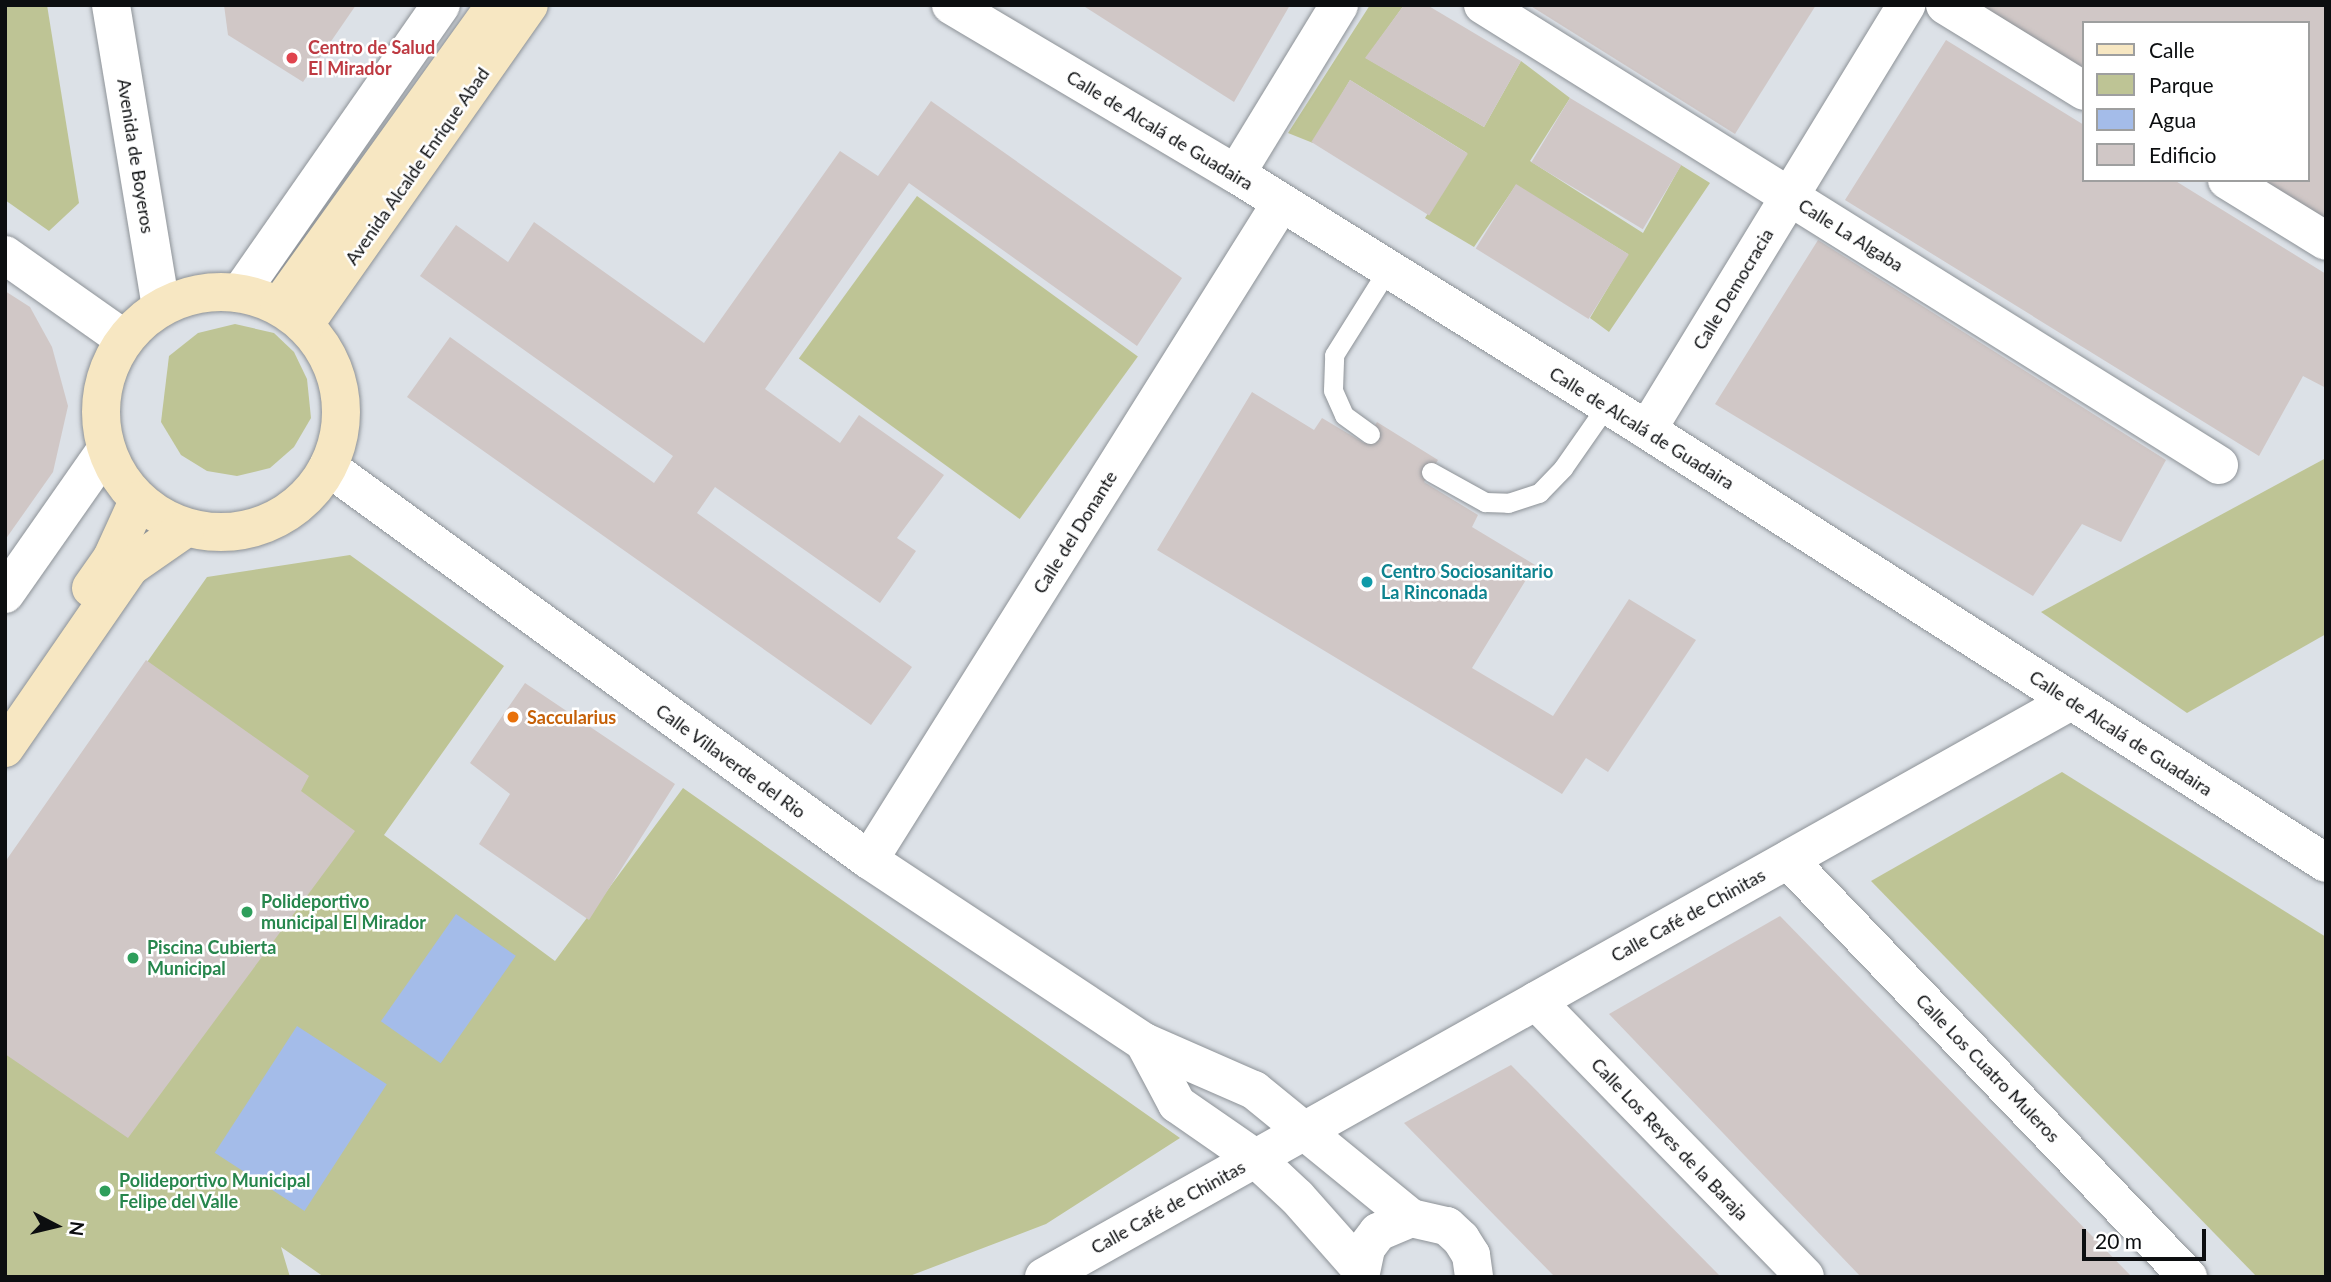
<!DOCTYPE html>
<meta charset="utf-8">
<style>
body{margin:0}
#map{position:relative;width:2331px;height:1282px;overflow:hidden;background:#dce1e7;font-family:Lato,sans-serif}
div>[style]{position:absolute}
[style*='--x']{left:calc(var(--x)*1px);top:calc(var(--y)*1px);width:calc(var(--w)*1px);rotate:calc(var(--a)*1deg)}
.green>*{inset:0;background:#bec495;transform-origin:0 0}
.water>*{inset:0;background:#a4bce9;transform-origin:0 0}
.building>*{inset:0;background:#d0c7c6;transform-origin:0 0}
.roads{filter:drop-shadow(0 0 2px #8d9297) drop-shadow(0 0 2px #8d9297)}
.service>*{height:19px;margin:-9.5px;padding:0 9.5px;transform-origin:9.5px;border-radius:9.5px;background:#fff}
.minor>*{height:38px;margin:-19px;padding:0 19px;transform-origin:19px;border-radius:19px;background:#fff}
.secondary>*{height:38px;margin:-19px;padding:0 19px;transform-origin:19px;border-radius:19px;background:#f7e7c2}
.secondary>.ring{margin:-19px;padding:0;box-sizing:content-box;background:none;border:38px solid #f7e7c2;border-radius:50%}
.dots>*{width:19px;height:19px;translate:-50% -50%;box-sizing:border-box;border:4px solid #fff;border-radius:50%}
span{translate:-50% -50%;white-space:nowrap;text-align:center;line-height:1.15;-webkit-text-stroke:5px #fff;paint-order:stroke}
.health-label{font-size:18px;color:#be3a42;font-weight:700}
.left{translate:0 -50%;text-align:left}
.street-label{font-size:18px;color:#0c0e10}
.culture-label{font-size:18px;color:#0d838f;font-weight:700}
.food-label{font-size:18px;color:#c56008;font-weight:700}
.leisure-label{font-size:18px;color:#27864d;font-weight:700}
.frame{position:absolute;inset:0;border:7px solid #0c0e10;pointer-events:none}
.legend{position:absolute;left:2082px;top:21px;width:228px;height:161px;box-sizing:border-box;background:#fff;border:2px solid #9e9f9f;margin:0;padding:9px 12px;list-style:none;font-size:21px;color:#0c0e10}
.legend li{display:flex;align-items:center;gap:14px;height:35px}
.legend b{width:35px;border:2px solid #9e9f9f}
.north{position:absolute;left:21px;top:1191px;width:70px;height:70px;-webkit-text-stroke:5px #fff;paint-order:stroke;rotate:97deg;font-size:19px;font-weight:700;line-height:28px;text-align:center;color:#0c0e10}
.north::after{content:'';display:block;margin:auto;width:24px;height:32px;background:#0c0e10;clip-path:polygon(50% 0,100% 100%,50% 72%,0 100%)}
.scale{position:absolute;left:2082px;top:1229px;width:124px;height:32px;box-sizing:border-box;border:4px solid #0c0e10;border-top:0;padding-left:9px;font-size:21px;line-height:24px;white-space:nowrap;color:#0c0e10;-webkit-text-stroke:5px #fff;paint-order:stroke}
</style>
<div id="map">
<div class="green">
<div style="clip-path:polygon(5px 5px,47px 5px,79px 203px,49px 231px,5px 200px)"></div>
<div style="clip-path:polygon(1370px 5px,1404px 5px,1366px 58px,1484px 127px,1521px 61px,1570px 98px,1530px 161px,1643px 233px,1681px 165px,1710px 183px,1609px 332px,1590px 318px,1628px 254px,1516px 185px,1474px 247px,1425px 218px,1467px 153px,1350px 80px,1313px 143px,1288px 133px)"></div>
<div style="left:917px;top:196px;width:273px;height:201px;rotate:36deg"></div>
<div style="clip-path:polygon(235px 324px,274px 333px,294px 352px,307px 379px,311px 418px,294px 447px,270px 468px,237px 476px,207px 471px,181px 455px,161px 422px,169px 356px,198px 333px)"></div>
<div style="clip-path:polygon(2326px 458px,2326px 634px,2187px 713px,2041px 612px)"></div>
<div style="clip-path:polygon(350px 555px,504px 666px,384px 835px,555px 961px,683px 788px,1180px 1138px,1046px 1224px,907px 1277px,324px 1277px,281px 1247px,290px 1277px,5px 1277px,5px 864px,207px 577px)"></div>
<div style="clip-path:polygon(2062px 772px,2326px 937px,2326px 1277px,2257px 1277px,1871px 881px)"></div>
</div>
<div class="water">
<div style="left:456px;top:914px;width:73px;height:131px;rotate:35deg"></div>
<div style="left:297px;top:1026px;width:107px;height:151px;rotate:33deg"></div>
</div>
<div class="building">
<div style="clip-path:polygon(224px 5px,356px 5px,303px 82px,228px 35px)"></div>
<div style="clip-path:polygon(1082px 5px,1290px 5px,1234px 102px)"></div>
<div style="clip-path:polygon(1404px 5px,1427px 5px,1521px 61px,1484px 127px,1365px 58px)"></div>
<div style="clip-path:polygon(1529px 5px,1816px 5px,1735px 134px)"></div>
<div style="clip-path:polygon(1970px 5px,2326px 5px,2326px 222px,2257px 180px,2308px 180px,2308px 23px,2084px 23px,2084px 75px)"></div>
<div style="clip-path:polygon(1946px 40px,2084px 125px,2084px 180px,2174px 180px,2326px 274px,2326px 388px,2303px 376px,2259px 456px,1845px 200px)"></div>
<div style="left:1350px;top:80px;width:139px;height:73px;rotate:32deg"></div>
<div style="left:1570px;top:98px;width:130px;height:75px;rotate:31deg"></div>
<div style="clip-path:polygon(931px 101px,1182px 278px,1137px 346px,909px 183px,765px 389px,840px 443px,859px 415px,944px 475px,897px 538px,916px 551px,880px 603px,715px 487px,697px 513px,912px 667px,871px 725px,407px 397px,450px 337px,654px 483px,673px 456px,420px 276px,456px 225px,508px 262px,534px 222px,704px 343px,840px 151px,878px 176px)"></div>
<div style="left:1516px;top:184px;width:133px;height:76px;rotate:32deg"></div>
<div style="clip-path:polygon(1818px 240px,2166px 460px,2121px 542px,2082px 524px,2033px 596px,1715px 404px)"></div>
<div style="clip-path:polygon(5px 291px,30px 307px,52px 347px,68px 406px,53px 472px,5px 540px)"></div>
<div style="clip-path:polygon(1252px 392px,1314px 430px,1322px 418px,1364px 443px,1377px 422px,1438px 460px,1424px 482px,1478px 515px,1472px 527px,1535px 565px,1472px 668px,1553px 716px,1629px 599px,1696px 640px,1608px 772px,1586px 758px,1562px 794px,1157px 550px)"></div>
<div style="clip-path:polygon(146px 660px,309px 776px,301px 791px,355px 831px,128px 1138px,5px 1054px,5px 862px)"></div>
<div style="clip-path:polygon(525px 683px,675px 784px,589px 920px,479px 844px,510px 794px,470px 763px)"></div>
<div style="clip-path:polygon(1780px 916px,2132px 1277px,1861px 1277px,1609px 1014px)"></div>
<div style="clip-path:polygon(1511px 1065px,1721px 1277px,1555px 1277px,1404px 1123px)"></div>
</div>
<div class="roads">
<div class="service">
<div style="--x:1370;--y:434;--w:32;--a:-144"></div>
<div style="--x:1344;--y:415;--w:27;--a:-114"></div>
<div style="--x:1333;--y:390;--w:35;--a:-88"></div>
<div style="--x:1334;--y:355;--w:102;--a:-57.9"></div>
<div style="--x:1431;--y:472;--w:62;--a:29.1"></div>
<div style="--x:1485;--y:502;--w:23;--a:2"></div>
<div style="--x:1508;--y:503;--w:33;--a:-18"></div>
<div style="--x:1539;--y:493;--w:35;--a:-46"></div>
<div style="--x:1563;--y:468;--w:77;--a:-55.1"></div>
</div>
<div class="minor">
<div style="--x:111;--y:5;--w:306;--a:80.6"></div>
<div style="--x:951;--y:5;--w:331;--a:30.7"></div>
<div style="--x:1236;--y:174;--w:484;--a:31.9"></div>
<div style="--x:1647;--y:430;--w:805;--a:32.53"></div>
<div style="--x:1483;--y:5;--w:868;--a:32.01"></div>
<div style="--x:1945;--y:5;--w:163;--a:31.7"></div>
<div style="--x:1236;--y:174;--w:198;--a:-58.6"></div>
<div style="--x:2227;--y:180;--w:116;--a:31.6"></div>
<div style="--x:5;--y:255;--w:146;--a:35.2"></div>
<div style="--x:240;--y:293;--w:351;--a:-55.1"></div>
<div style="--x:1647;--y:430;--w:498;--a:-58.6"></div>
<div style="--x:328;--y:467;--w:669;--a:36"></div>
<div style="--x:869;--y:860;--w:330;--a:33.5"></div>
<div style="--x:1144;--y:1042;--w:120;--a:23.6"></div>
<div style="--x:1254;--y:1090;--w:203;--a:39.2"></div>
<div style="--x:5;--y:594;--w:176;--a:-55"></div>
<div style="--x:869;--y:860;--w:775;--a:-57.91"></div>
<div style="--x:1788;--y:860;--w:578;--a:46.19"></div>
<div style="--x:1536;--y:1001;--w:385;--a:45.7"></div>
<div style="--x:1144;--y:1042;--w:70;--a:62"></div>
<div style="--x:1177;--y:1104;--w:95;--a:34.7"></div>
<div style="--x:1255;--y:1158;--w:57;--a:42.9"></div>
<div style="--x:1297;--y:1197;--w:94;--a:48.5"></div>
<div style="--x:1044;--y:1277;--w:1177;--a:-29.29"></div>
<div style="--x:1360;--y:1277;--w:30;--a:-78"></div>
<div style="--x:1366;--y:1248;--w:20;--a:-53"></div>
<div style="--x:1378;--y:1232;--w:36;--a:-23"></div>
<div style="--x:1411;--y:1218;--w:37;--a:13"></div>
<div style="--x:1447;--y:1226;--w:19;--a:43"></div>
<div style="--x:1461;--y:1239;--w:19;--a:58"></div>
<div style="--x:1471;--y:1255;--w:22;--a:82"></div>
</div>
<div class="secondary">
<div class="ring" style="left:101px;top:292px;width:202px;height:202px"></div>
<div style="--x:279;--y:306;--w:370;--a:-54.3"></div>
<div style="--x:304;--y:325;--w:391;--a:-54.9"></div>
<div style="--x:91;--y:588;--w:37;--a:-55"></div>
<div style="--x:112;--y:558;--w:63;--a:-65.5"></div>
<div style="--x:5;--y:748;--w:220;--a:-55.4"></div>
<div style="--x:130;--y:567;--w:68;--a:-34.9"></div>
</div>
</div>
<div class="dots">
<div style="left:292px;top:58px;background:#e0444e"></div>
<div style="left:1367px;top:582px;background:#0f9aa8"></div>
<div style="left:513px;top:717px;background:#e8710a"></div>
<div style="left:247px;top:912px;background:#2e9e5b"></div>
<div style="left:133px;top:958px;background:#2e9e5b"></div>
<div style="left:105px;top:1191px;background:#2e9e5b"></div>
</div>
<div class="health-label">
<span class="left" style="left:308px;top:58px">Centro de Salud<br>El Mirador</span>
</div>
<div class="street-label">
<span style="left:1160px;top:130px;rotate:31deg">Calle de Alcalá de Guadaira</span>
<span style="left:136px;top:156px;rotate:81deg">Avenida de Boyeros</span>
<span style="left:417px;top:166px;rotate:-55deg">Avenida Alcalde Enrique Abad</span>
<span style="left:1851px;top:235px;rotate:32deg">Calle La Algaba</span>
<span style="left:1733px;top:289px;rotate:-59deg">Calle Democracia</span>
<span style="left:1642px;top:428px;rotate:32deg">Calle de Alcalá de Guadaira</span>
<span style="left:1075px;top:532px;rotate:-58deg">Calle del Donante</span>
<span style="left:2121px;top:733px;rotate:33deg">Calle de Alcalá de Guadaira</span>
<span style="left:731px;top:761px;rotate:36deg">Calle Villaverde del Rio</span>
<span style="left:1688px;top:915px;rotate:-29deg">Calle Café de Chinitas</span>
<span style="left:1988px;top:1068px;rotate:46deg">Calle Los Cuatro Muleros</span>
<span style="left:1670px;top:1139px;rotate:46deg">Calle Los Reyes de la Baraja</span>
<span style="left:1168px;top:1207px;rotate:-29deg">Calle Café de Chinitas</span>
</div>
<div class="culture-label">
<span class="left" style="left:1381px;top:582px">Centro Sociosanitario<br>La Rinconada</span>
</div>
<div class="food-label">
<span class="left" style="left:527px;top:717px">Saccularius</span>
</div>
<div class="leisure-label">
<span class="left" style="left:261px;top:912px">Polideportivo<br>municipal El Mirador</span>
<span class="left" style="left:147px;top:958px">Piscina Cubierta<br>Municipal</span>
<span class="left" style="left:119px;top:1191px">Polideportivo Municipal<br>Felipe del Valle</span>
</div>
<div class="frame"></div>
<ul class="legend">
<li><b style="height:9px;background:#f7e7c2"></b>Calle</li>
<li><b style="height:19px;background:#bec495"></b>Parque</li>
<li><b style="height:19px;background:#a4bce9"></b>Agua</li>
<li><b style="height:19px;background:#d0c7c6"></b>Edificio</li>
</ul>
<div class="north">N</div>
<div class="scale">20 m</div>
</div>
